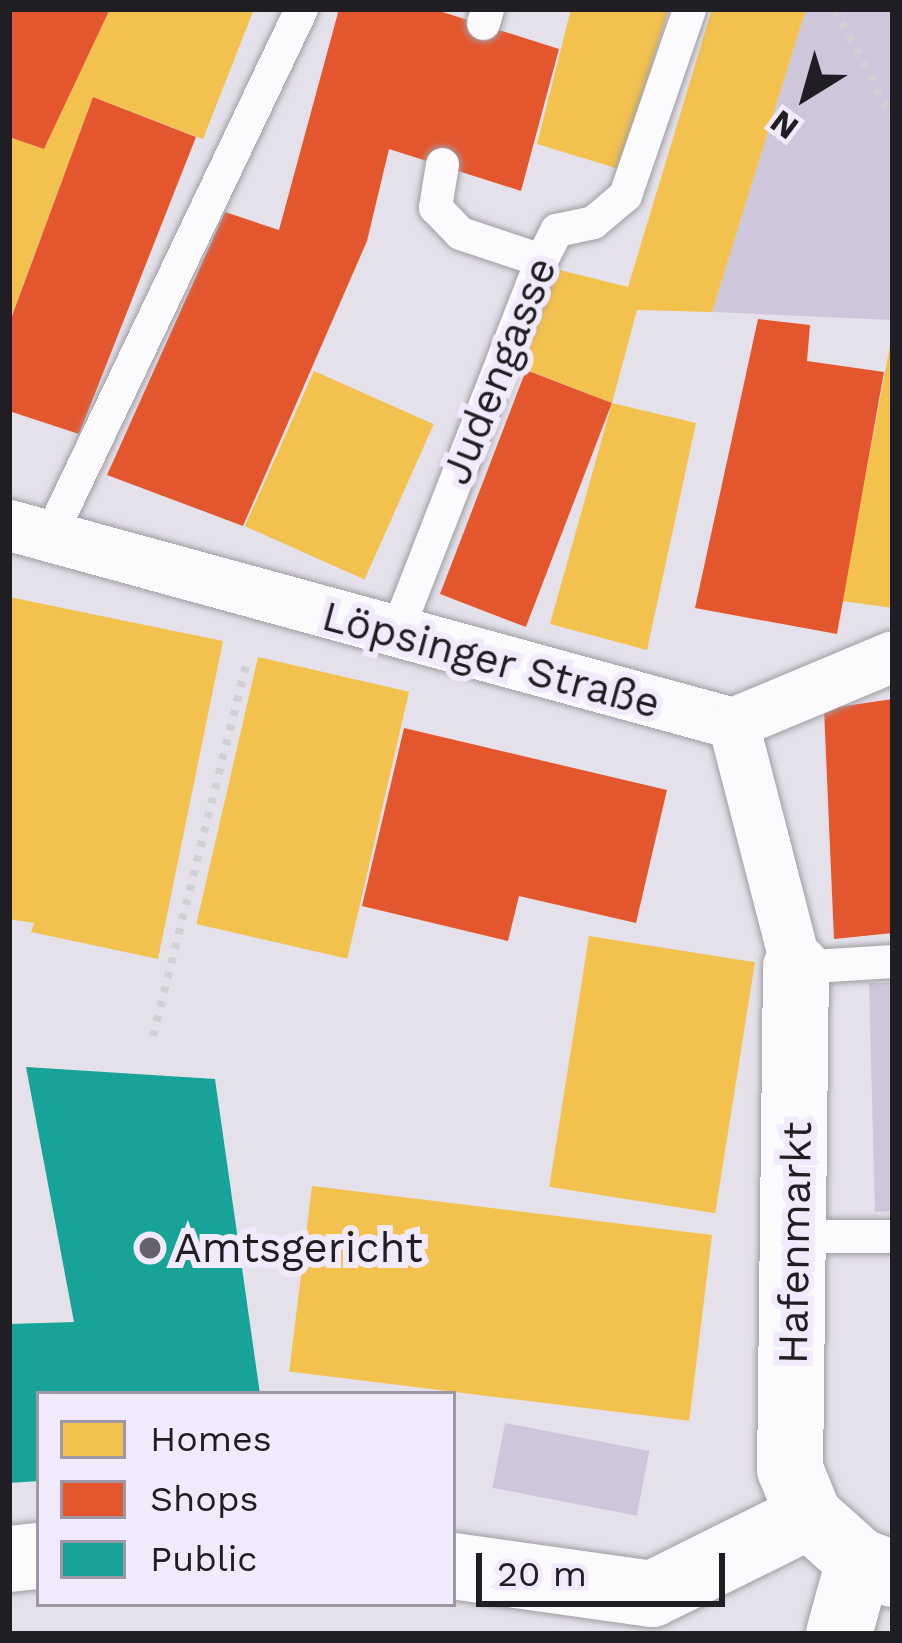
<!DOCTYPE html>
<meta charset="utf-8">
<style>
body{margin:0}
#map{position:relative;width:902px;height:1643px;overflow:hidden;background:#e5e1ea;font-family:"Work Sans",sans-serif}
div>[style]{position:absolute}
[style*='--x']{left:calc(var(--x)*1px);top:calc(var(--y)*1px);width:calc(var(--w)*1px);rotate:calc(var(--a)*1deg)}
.green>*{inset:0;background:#cec6da;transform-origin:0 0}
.homes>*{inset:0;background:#f2c14e;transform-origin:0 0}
.shops>*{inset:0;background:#e4572e;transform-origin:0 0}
.public>*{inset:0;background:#17a398}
.path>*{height:8px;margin-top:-4px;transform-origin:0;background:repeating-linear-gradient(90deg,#d1d0d2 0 6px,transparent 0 15px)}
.roads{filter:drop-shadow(0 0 3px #a09da4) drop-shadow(0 0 3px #a09da4)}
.service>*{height:33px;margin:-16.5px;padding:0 16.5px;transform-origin:16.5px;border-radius:16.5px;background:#fbfafc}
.pedestrian>*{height:51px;margin:-25.5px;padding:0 25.5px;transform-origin:25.5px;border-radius:25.5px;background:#fbfafc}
.minor>*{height:66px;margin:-33px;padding:0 33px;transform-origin:33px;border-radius:33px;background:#fbfafc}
.dots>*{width:33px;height:33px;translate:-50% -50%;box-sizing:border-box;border:6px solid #f1eafc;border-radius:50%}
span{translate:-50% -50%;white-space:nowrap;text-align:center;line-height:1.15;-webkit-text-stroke:12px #f1eafc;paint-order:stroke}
.street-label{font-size:42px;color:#201d23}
.poi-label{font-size:42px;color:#201d23}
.left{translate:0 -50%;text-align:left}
.frame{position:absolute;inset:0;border:12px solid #201d23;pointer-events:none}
.legend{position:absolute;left:36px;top:1391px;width:420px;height:216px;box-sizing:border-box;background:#f1eafc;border:3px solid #9d98a5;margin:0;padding:15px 21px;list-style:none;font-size:36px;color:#201d23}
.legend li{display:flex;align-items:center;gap:24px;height:60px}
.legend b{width:60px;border:3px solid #9d98a5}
.north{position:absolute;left:746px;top:36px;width:120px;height:120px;-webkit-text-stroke:9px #f1eafc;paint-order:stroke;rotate:217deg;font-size:33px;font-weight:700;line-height:48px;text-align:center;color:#201d23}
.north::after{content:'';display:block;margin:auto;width:42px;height:54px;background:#201d23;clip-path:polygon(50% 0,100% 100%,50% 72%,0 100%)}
.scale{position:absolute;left:476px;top:1553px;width:249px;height:54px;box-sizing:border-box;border:6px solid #201d23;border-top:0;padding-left:15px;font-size:36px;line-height:42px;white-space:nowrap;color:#201d23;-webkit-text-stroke:9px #f1eafc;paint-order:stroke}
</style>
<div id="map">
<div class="green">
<div style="clip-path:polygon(806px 9px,893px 9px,893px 320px,712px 312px)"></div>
<div style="clip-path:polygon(869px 983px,893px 983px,893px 1211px,875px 1212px)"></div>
<div style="left:505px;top:1423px;width:147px;height:66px;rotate:11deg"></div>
</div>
<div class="homes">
<div style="clip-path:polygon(110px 9px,254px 9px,203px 139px,93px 97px,9px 323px,9px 137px,44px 149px)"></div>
<div style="clip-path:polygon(571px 9px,669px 9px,619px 169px,537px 144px)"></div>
<div style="clip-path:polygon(712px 9px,806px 9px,712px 312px,637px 310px,612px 403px,522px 368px,552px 268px,628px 287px)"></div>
<div style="clip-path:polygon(891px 340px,893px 341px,893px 608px,842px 601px)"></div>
<div style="left:314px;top:371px;width:131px;height:170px;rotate:24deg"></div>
<div style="clip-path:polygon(612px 403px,696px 423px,647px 650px,550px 624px)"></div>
<div style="clip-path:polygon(9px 597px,223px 641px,158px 959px,31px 932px,34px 923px,9px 919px)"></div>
<div style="left:258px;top:657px;width:155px;height:274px;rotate:13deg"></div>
<div style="left:589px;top:936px;width:168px;height:254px;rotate:9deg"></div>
<div style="left:312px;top:1186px;width:403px;height:187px;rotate:7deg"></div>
</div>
<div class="shops">
<div style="clip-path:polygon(9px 9px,110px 9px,44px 149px,9px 137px)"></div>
<div style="clip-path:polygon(339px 9px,433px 9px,559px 49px,521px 191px,389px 149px,367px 241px,243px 526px,107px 475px,225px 212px,279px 230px)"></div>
<div style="clip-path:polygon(93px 97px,196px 137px,79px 434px,9px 411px,9px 324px)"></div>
<div style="clip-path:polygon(758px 319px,810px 325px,807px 361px,884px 372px,837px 634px,695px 608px)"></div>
<div style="left:526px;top:370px;width:92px;height:240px;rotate:21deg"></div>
<div style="clip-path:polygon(893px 699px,893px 933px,834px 939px,824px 709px)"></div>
<div style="clip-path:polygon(404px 728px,667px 790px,636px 923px,519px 896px,508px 941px,362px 906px)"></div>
</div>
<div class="public">
<div style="clip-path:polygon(26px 1067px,215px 1079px,260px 1394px,39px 1394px,39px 1481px,9px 1483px,9px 1324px,74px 1322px)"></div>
</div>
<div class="path">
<div style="--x:835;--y:9;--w:123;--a:62"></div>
<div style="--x:153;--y:1036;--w:389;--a:-75.9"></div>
</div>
<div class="roads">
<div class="service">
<div style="--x:483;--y:23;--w:15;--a:-74"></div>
<div style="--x:442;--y:164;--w:44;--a:99.2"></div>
<div style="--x:435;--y:207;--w:36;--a:46"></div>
<div style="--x:460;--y:233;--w:85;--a:18.4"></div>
<div style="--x:49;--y:537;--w:585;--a:-64.49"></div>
<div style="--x:395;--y:635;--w:402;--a:-68.7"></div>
<div style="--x:541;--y:260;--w:34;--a:-63"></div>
<div style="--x:556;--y:230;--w:38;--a:-12"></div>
<div style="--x:593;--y:222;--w:42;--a:-40.2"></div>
<div style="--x:625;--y:195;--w:197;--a:-71"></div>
<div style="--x:796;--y:967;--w:97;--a:-3.5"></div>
<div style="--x:798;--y:1236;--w:95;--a:0"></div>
</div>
<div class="pedestrian">
<div style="--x:9;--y:525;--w:751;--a:15.3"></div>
<div style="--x:733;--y:723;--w:252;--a:75.5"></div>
<div style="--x:733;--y:723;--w:173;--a:-22.7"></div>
</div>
<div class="minor">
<div style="--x:796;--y:967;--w:502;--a:90.68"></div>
<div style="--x:790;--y:1469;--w:51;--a:68"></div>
<div style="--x:809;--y:1516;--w:67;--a:42"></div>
<div style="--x:859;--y:1561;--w:36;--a:21"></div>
<div style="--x:9;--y:1559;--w:30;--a:-6"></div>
<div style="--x:453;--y:1566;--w:201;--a:8"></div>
<div style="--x:652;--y:1594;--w:175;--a:-26.4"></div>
<div style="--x:839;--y:1634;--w:76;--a:-74.7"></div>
</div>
</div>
<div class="dots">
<div style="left:150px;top:1248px;background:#656269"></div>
</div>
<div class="street-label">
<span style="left:499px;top:371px;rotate:-68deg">Judengasse</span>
<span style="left:491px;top:660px;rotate:15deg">Löpsinger Straße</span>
<span style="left:795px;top:1243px;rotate:-89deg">Hafenmarkt</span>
</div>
<div class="poi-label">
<span class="left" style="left:174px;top:1248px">Amtsgericht</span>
</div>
<div class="frame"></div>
<ul class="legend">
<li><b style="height:33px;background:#f2c14e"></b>Homes</li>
<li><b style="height:33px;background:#e4572e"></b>Shops</li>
<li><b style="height:33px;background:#17a398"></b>Public</li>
</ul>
<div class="north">N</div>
<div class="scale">20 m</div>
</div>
